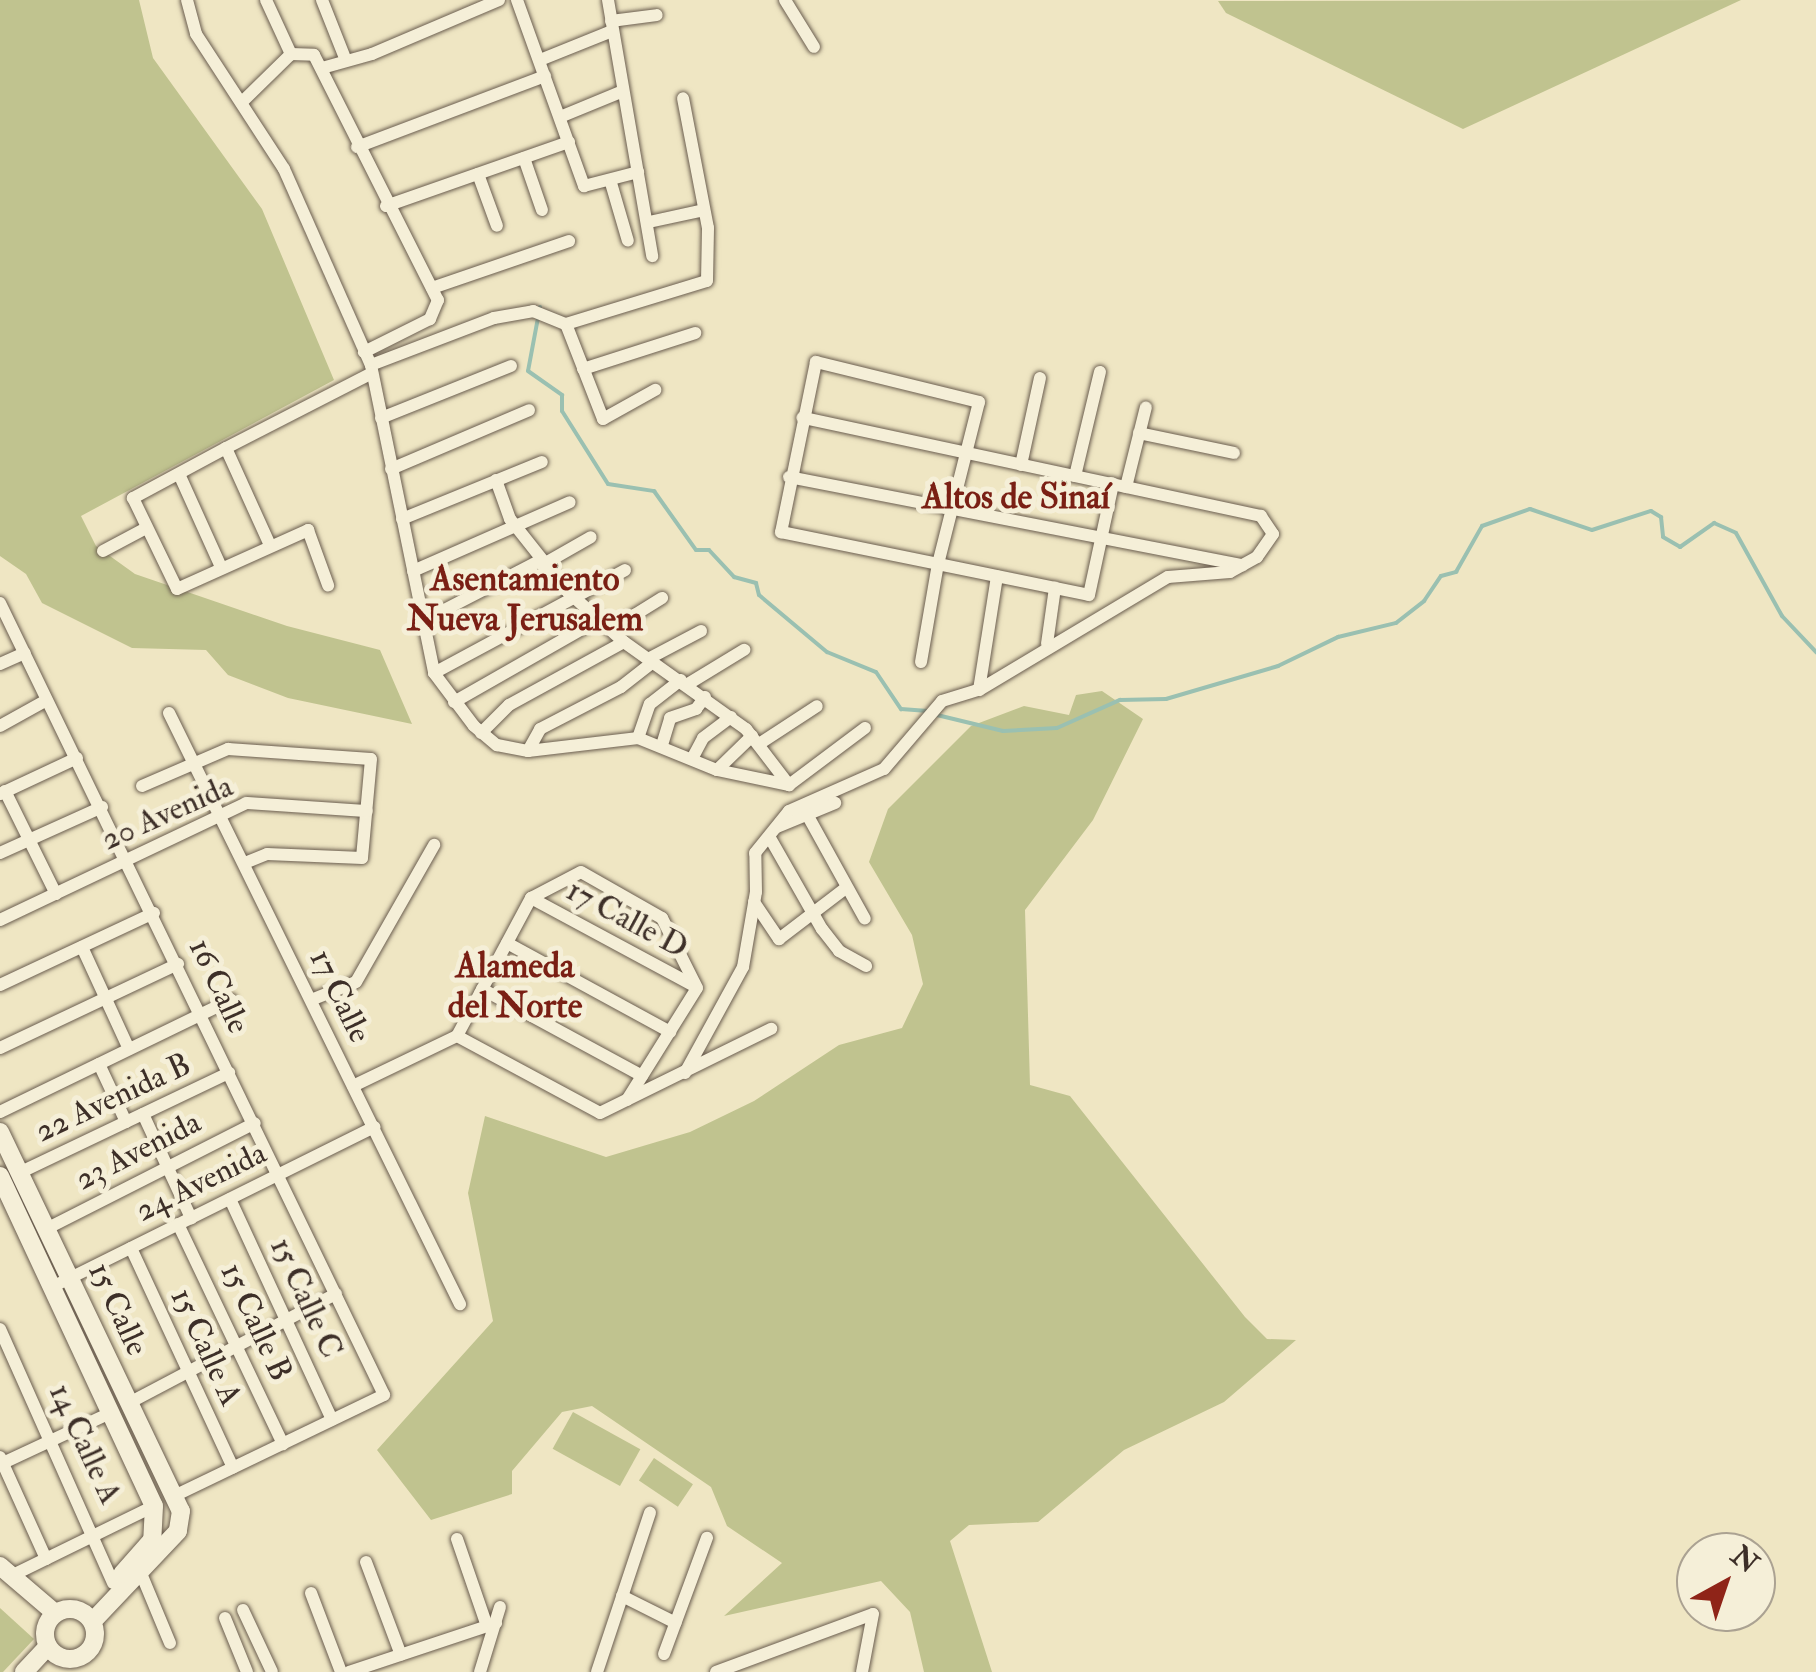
<!DOCTYPE html>
<meta charset="utf-8">
<style>
body{margin:0}
#map{position:relative;width:1816px;height:1672px;overflow:hidden;background:#efe6c3;font-family:"IM FELL Double Pica",serif}
div>[style]{position:absolute}
[style*='--x']{left:calc(var(--x)*1px);top:calc(var(--y)*1px);width:calc(var(--w)*1px);rotate:calc(var(--a)*1deg)}
.green>*{inset:0;background:#c0c38f;transform-origin:0 0}
.stream>*{height:4px;margin:-2px;padding:0 2px;transform-origin:2px;border-radius:2px;background:#9ac0b1}
.roads{filter:drop-shadow(0 0 2px #6a5d4f) drop-shadow(0 0 2px #6a5d4f)}
.street>*{height:12px;margin:-6px;padding:0 6px;transform-origin:6px;border-radius:6px;background:#f5efd8}
.secondary>*{height:18px;margin:-9px;padding:0 9px;transform-origin:9px;border-radius:9px;background:#f5efd8}
.secondary>.ring{margin:-9px;padding:0;box-sizing:content-box;background:none;border:18px solid #f5efd8;border-radius:50%}
span{translate:-50% -50%;white-space:nowrap;text-align:center;line-height:1.15;-webkit-text-stroke:10px #f5efd8;paint-order:stroke}
.street-label{font-size:32px;color:#3d2f28}
.neighbourhood-label{font-size:35px;color:#7a1f14;font-weight:700}
.north{position:absolute;left:1676px;top:1532px;width:100px;height:100px;box-sizing:border-box;background:#f5efd8;border:2px solid #aba292;border-radius:50%;rotate:40deg;font-size:28px;font-weight:700;line-height:40px;text-align:center;color:#3d2f28}
.north::after{content:'';display:block;margin:auto;width:35px;height:45px;background:#8f2418;clip-path:polygon(50% 0,100% 100%,50% 72%,0 100%)}
</style>
<div id="map">
<div class="green">
<div style="clip-path:polygon(0 0,139px 0,153px 58px,262px 209px,334px 380px,81px 516px,96px 546px,135px 574px,287px 626px,380px 650px,412px 724px,288px 698px,228px 675px,206px 650px,132px 648px,42px 603px,26px 574px,0 556px)"></div>
<div style="clip-path:polygon(1741px 0,1463px 129px,1226px 13px,1218px 1px)"></div>
<div style="clip-path:polygon(1102px 691px,1143px 719px,1093px 820px,1025px 910px,1030px 1085px,1070px 1096px,1245px 1317px,1267px 1339px,1296px 1340px,1224px 1402px,1124px 1450px,1038px 1522px,969px 1525px,950px 1541px,992px 1672px,924px 1672px,910px 1612px,881px 1581px,724px 1616px,782px 1563px,727px 1526px,711px 1487px,592px 1406px,562px 1412px,512px 1471px,512px 1494px,431px 1520px,377px 1450px,493px 1321px,468px 1193px,485px 1116px,606px 1157px,690px 1132px,754px 1101px,839px 1045px,902px 1028px,923px 984px,912px 935px,869px 862px,888px 809px,971px 726px,1024px 706px,1069px 715px,1076px 695px)"></div>
<div style="left:573px;top:1412px;width:77px;height:42px;rotate:29deg"></div>
<div style="left:654px;top:1458px;width:47px;height:27px;rotate:34deg"></div>
<div style="clip-path:polygon(0 1608px,34px 1639px,3px 1672px,0 1672px)"></div>
</div>
<div class="stream">
<div style="--x:540;--y:307;--w:65;--a:100.6"></div>
<div style="--x:528;--y:371;--w:42;--a:35.2"></div>
<div style="--x:562;--y:395;--w:16;--a:90"></div>
<div style="--x:562;--y:411;--w:86;--a:57.8"></div>
<div style="--x:608;--y:484;--w:47;--a:8.7"></div>
<div style="--x:654;--y:491;--w:72;--a:54.6"></div>
<div style="--x:696;--y:550;--w:13;--a:0"></div>
<div style="--x:709;--y:550;--w:37;--a:47"></div>
<div style="--x:734;--y:577;--w:23;--a:15"></div>
<div style="--x:756;--y:583;--w:12;--a:76"></div>
<div style="--x:759;--y:595;--w:89;--a:40"></div>
<div style="--x:827;--y:652;--w:53;--a:22.2"></div>
<div style="--x:876;--y:672;--w:45;--a:56"></div>
<div style="--x:901;--y:709;--w:27;--a:4"></div>
<div style="--x:937;--y:715;--w:68;--a:13.6"></div>
<div style="--x:1003;--y:731;--w:54;--a:-3.2"></div>
<div style="--x:1057;--y:728;--w:69;--a:-24"></div>
<div style="--x:1120;--y:700;--w:46;--a:-1.2"></div>
<div style="--x:1166;--y:699;--w:117;--a:-16.4"></div>
<div style="--x:1278;--y:666;--w:67;--a:-25.8"></div>
<div style="--x:1338;--y:637;--w:60;--a:-13.6"></div>
<div style="--x:1396;--y:623;--w:36;--a:-38"></div>
<div style="--x:1424;--y:601;--w:30;--a:-56"></div>
<div style="--x:1441;--y:576;--w:16;--a:-15"></div>
<div style="--x:1456;--y:572;--w:53;--a:-60.5"></div>
<div style="--x:1482;--y:526;--w:51;--a:-19.5"></div>
<div style="--x:1530;--y:509;--w:65;--a:18.7"></div>
<div style="--x:1592;--y:530;--w:62;--a:-17.9"></div>
<div style="--x:1651;--y:511;--w:12;--a:31"></div>
<div style="--x:1661;--y:517;--w:20;--a:84"></div>
<div style="--x:1663;--y:537;--w:20;--a:30"></div>
<div style="--x:1680;--y:547;--w:42;--a:-35.2"></div>
<div style="--x:1714;--y:523;--w:24;--a:24"></div>
<div style="--x:1736;--y:533;--w:95;--a:61"></div>
<div style="--x:1782;--y:616;--w:50;--a:46.6"></div>
</div>
<div class="roads">
<div class="street">
<div style="--x:187;--y:0;--w:35;--a:75"></div>
<div style="--x:196;--y:34;--w:161;--a:56.9"></div>
<div style="--x:284;--y:169;--w:214;--a:66.1"></div>
<div style="--x:371;--y:365;--w:314;--a:78.4"></div>
<div style="--x:434;--y:673;--w:66;--a:53"></div>
<div style="--x:474;--y:726;--w:30;--a:40"></div>
<div style="--x:497;--y:745;--w:32;--a:11"></div>
<div style="--x:528;--y:751;--w:111;--a:-6.7"></div>
<div style="--x:638;--y:738;--w:85;--a:22.1"></div>
<div style="--x:717;--y:770;--w:74;--a:11.8"></div>
<div style="--x:789;--y:785;--w:95;--a:-36.9"></div>
<div style="--x:266;--y:0;--w:60;--a:65.2"></div>
<div style="--x:322;--y:0;--w:62;--a:68.4"></div>
<div style="--x:517;--y:0;--w:198;--a:70.2"></div>
<div style="--x:584;--y:186;--w:56;--a:-14.5"></div>
<div style="--x:608;--y:0;--w:260;--a:80.2"></div>
<div style="--x:785;--y:0;--w:55;--a:58.3"></div>
<div style="--x:611;--y:21;--w:46;--a:-7.4"></div>
<div style="--x:540;--y:60;--w:78;--a:-21.9"></div>
<div style="--x:322;--y:68;--w:52;--a:-15.6"></div>
<div style="--x:372;--y:54;--w:138;--a:-23"></div>
<div style="--x:242;--y:102;--w:69;--a:-44.4"></div>
<div style="--x:291;--y:54;--w:23;--a:2"></div>
<div style="--x:314;--y:55;--w:275;--a:63.2"></div>
<div style="--x:438;--y:300;--w:21;--a:113"></div>
<div style="--x:430;--y:319;--w:74;--a:153.4"></div>
<div style="--x:560;--y:117;--w:68;--a:-22.4"></div>
<div style="--x:357;--y:147;--w:201;--a:-20.7"></div>
<div style="--x:524;--y:158;--w:55;--a:70.9"></div>
<div style="--x:478;--y:174;--w:55;--a:69.9"></div>
<div style="--x:611;--y:183;--w:60;--a:73.7"></div>
<div style="--x:386;--y:206;--w:194;--a:-19.3"></div>
<div style="--x:649;--y:222;--w:56;--a:-12.3"></div>
<div style="--x:432;--y:288;--w:145;--a:-18.9"></div>
<div style="--x:566;--y:324;--w:147;--a:-17"></div>
<div style="--x:707;--y:281;--w:53;--a:-88.9"></div>
<div style="--x:708;--y:228;--w:132;--a:-100.9"></div>
<div style="--x:371;--y:365;--w:132;--a:-20.9"></div>
<div style="--x:494;--y:318;--w:40;--a:-10"></div>
<div style="--x:533;--y:311;--w:35;--a:22"></div>
<div style="--x:566;--y:324;--w:102;--a:68.7"></div>
<div style="--x:603;--y:419;--w:60;--a:-29.1"></div>
<div style="--x:583;--y:369;--w:118;--a:-17.8"></div>
<div style="--x:381;--y:418;--w:140;--a:-21.8"></div>
<div style="--x:1139;--y:433;--w:97;--a:11.9"></div>
<div style="--x:226;--y:448;--w:106;--a:151.7"></div>
<div style="--x:133;--y:498;--w:101;--a:64.2"></div>
<div style="--x:177;--y:589;--w:144;--a:-24.2"></div>
<div style="--x:308;--y:530;--w:59;--a:70"></div>
<div style="--x:1021;--y:465;--w:89;--a:-77.7"></div>
<div style="--x:391;--y:469;--w:150;--a:-23.1"></div>
<div style="--x:179;--y:474;--w:102;--a:65.7"></div>
<div style="--x:1075;--y:476;--w:107;--a:-76.5"></div>
<div style="--x:789;--y:477;--w:462;--a:11"></div>
<div style="--x:496;--y:480;--w:41;--a:70.3"></div>
<div style="--x:510;--y:519;--w:92;--a:51.6"></div>
<div style="--x:567;--y:591;--w:76;--a:41.8"></div>
<div style="--x:624;--y:642;--w:150;--a:35.5"></div>
<div style="--x:746;--y:729;--w:71;--a:52.5"></div>
<div style="--x:1126;--y:487;--w:82;--a:-76"></div>
<div style="--x:402;--y:519;--w:151;--a:-22.2"></div>
<div style="--x:269;--y:543;--w:104;--a:-114.4"></div>
<div style="--x:226;--y:448;--w:164;--a:-27.2"></div>
<div style="--x:103;--y:551;--w:49;--a:-28.1"></div>
<div style="--x:542;--y:565;--w:56;--a:-29.7"></div>
<div style="--x:413;--y:571;--w:171;--a:-23.7"></div>
<div style="--x:0;--y:603;--w:880;--a:64.13"></div>
<div style="--x:384;--y:1395;--w:233;--a:154.3"></div>
<div style="--x:423;--y:621;--w:131;--a:-27.3"></div>
<div style="--x:612;--y:629;--w:59;--a:-31.8"></div>
<div style="--x:1047;--y:644;--w:57;--a:-81.9"></div>
<div style="--x:648;--y:659;--w:60;--a:-27.8"></div>
<div style="--x:921;--y:662;--w:99;--a:-80.2"></div>
<div style="--x:938;--y:564;--w:167;--a:-75.8"></div>
<div style="--x:979;--y:402;--w:168;--a:-166.2"></div>
<div style="--x:816;--y:362;--w:174;--a:101.6"></div>
<div style="--x:781;--y:532;--w:160;--a:11.5"></div>
<div style="--x:938;--y:564;--w:154;--a:11.6"></div>
<div style="--x:1089;--y:595;--w:114;--a:-77.8"></div>
<div style="--x:0;--y:664;--w:27;--a:-24"></div>
<div style="--x:434;--y:673;--w:217;--a:-28.3"></div>
<div style="--x:688;--y:684;--w:66;--a:-31.3"></div>
<div style="--x:979;--y:690;--w:115;--a:-81"></div>
<div style="--x:454;--y:702;--w:169;--a:-29.7"></div>
<div style="--x:169;--y:713;--w:659;--a:63.79"></div>
<div style="--x:0;--y:726;--w:51;--a:-29.1"></div>
<div style="--x:481;--y:733;--w:40;--a:-45"></div>
<div style="--x:509;--y:705;--w:131;--a:-28.7"></div>
<div style="--x:638;--y:738;--w:36;--a:-71"></div>
<div style="--x:650;--y:704;--w:39;--a:-38"></div>
<div style="--x:759;--y:744;--w:69;--a:-33.2"></div>
<div style="--x:662;--y:745;--w:28;--a:-73"></div>
<div style="--x:670;--y:718;--w:28;--a:-19"></div>
<div style="--x:696;--y:709;--w:15;--a:-53"></div>
<div style="--x:528;--y:751;--w:25;--a:-61"></div>
<div style="--x:540;--y:729;--w:91;--a:-27.4"></div>
<div style="--x:621;--y:687;--w:41;--a:-38"></div>
<div style="--x:693;--y:757;--w:21;--a:-62"></div>
<div style="--x:703;--y:738;--w:35;--a:-37"></div>
<div style="--x:717;--y:770;--w:49;--a:-44.2"></div>
<div style="--x:142;--y:786;--w:94;--a:-23.3"></div>
<div style="--x:228;--y:749;--w:143;--a:4"></div>
<div style="--x:371;--y:759;--w:99;--a:95.2"></div>
<div style="--x:362;--y:858;--w:95;--a:-177.6"></div>
<div style="--x:267;--y:854;--w:24;--a:158"></div>
<div style="--x:5;--y:791;--w:115;--a:63.7"></div>
<div style="--x:0;--y:794;--w:85;--a:-25.1"></div>
<div style="--x:809;--y:818;--w:115;--a:61"></div>
<div style="--x:777;--y:827;--w:63;--a:-22.5"></div>
<div style="--x:770;--y:838;--w:105;--a:60.3"></div>
<div style="--x:822;--y:929;--w:28;--a:52"></div>
<div style="--x:839;--y:951;--w:31;--a:29"></div>
<div style="--x:0;--y:853;--w:112;--a:-24.3"></div>
<div style="--x:531;--y:898;--w:187;--a:28.3"></div>
<div style="--x:754;--y:902;--w:45;--a:56"></div>
<div style="--x:779;--y:939;--w:84;--a:-37.3"></div>
<div style="--x:0;--y:920;--w:272;--a:-25.4"></div>
<div style="--x:246;--y:803;--w:121;--a:3.8"></div>
<div style="--x:507;--y:943;--w:186;--a:28.6"></div>
<div style="--x:82;--y:947;--w:112;--a:65.3"></div>
<div style="--x:0;--y:985;--w:170;--a:-25.1"></div>
<div style="--x:482;--y:989;--w:182;--a:28.5"></div>
<div style="--x:311;--y:1000;--w:48;--a:-21.8"></div>
<div style="--x:356;--y:982;--w:158;--a:-60.3"></div>
<div style="--x:457;--y:1036;--w:162;--a:28.3"></div>
<div style="--x:600;--y:1113;--w:191;--a:-26.2"></div>
<div style="--x:0;--y:1048;--w:197;--a:-25.3"></div>
<div style="--x:99;--y:1064;--w:64;--a:65"></div>
<div style="--x:685;--y:1073;--w:121;--a:-61.3"></div>
<div style="--x:743;--y:967;--w:76;--a:-80.2"></div>
<div style="--x:756;--y:892;--w:39;--a:-91"></div>
<div style="--x:755;--y:853;--w:54;--a:-51"></div>
<div style="--x:789;--y:811;--w:104;--a:-23.9"></div>
<div style="--x:884;--y:769;--w:89;--a:-49.5"></div>
<div style="--x:942;--y:701;--w:39;--a:-17"></div>
<div style="--x:979;--y:690;--w:220;--a:-30.9"></div>
<div style="--x:1168;--y:577;--w:62;--a:-4.6"></div>
<div style="--x:1230;--y:572;--w:31;--a:-29"></div>
<div style="--x:1257;--y:557;--w:28;--a:-55"></div>
<div style="--x:1273;--y:534;--w:22;--a:-124"></div>
<div style="--x:1261;--y:516;--w:469;--a:-167.9"></div>
<div style="--x:353;--y:1086;--w:115;--a:-25.7"></div>
<div style="--x:457;--y:1036;--w:157;--a:-61.8"></div>
<div style="--x:531;--y:898;--w:56;--a:-27.5"></div>
<div style="--x:581;--y:872;--w:93;--a:29.6"></div>
<div style="--x:662;--y:918;--w:78;--a:63.4"></div>
<div style="--x:627;--y:1100;--w:132;--a:-58"></div>
<div style="--x:0;--y:1112;--w:257;--a:-25.9"></div>
<div style="--x:143;--y:1114;--w:115;--a:65.2"></div>
<div style="--x:19;--y:1173;--w:233;--a:-25.5"></div>
<div style="--x:230;--y:1199;--w:243;--a:65.2"></div>
<div style="--x:178;--y:1224;--w:244;--a:64.5"></div>
<div style="--x:46;--y:1229;--w:234;--a:-26.9"></div>
<div style="--x:131;--y:1248;--w:242;--a:65.1"></div>
<div style="--x:52;--y:1287;--w:360;--a:-26.4"></div>
<div style="--x:0;--y:1329;--w:278;--a:66"></div>
<div style="--x:129;--y:1403;--w:234;--a:-27.8"></div>
<div style="--x:0;--y:1457;--w:112;--a:65.7"></div>
<div style="--x:3;--y:1463;--w:118;--a:-25"></div>
<div style="--x:457;--y:1539;--w:92;--a:71"></div>
<div style="--x:366;--y:1562;--w:99;--a:69.4"></div>
<div style="--x:140;--y:1571;--w:78;--a:67.4"></div>
<div style="--x:11;--y:1576;--w:159;--a:-26.1"></div>
<div style="--x:311;--y:1593;--w:85;--a:69.2"></div>
<div style="--x:622;--y:1596;--w:60;--a:26.6"></div>
<div style="--x:243;--y:1610;--w:68;--a:64.9"></div>
<div style="--x:225;--y:1618;--w:58;--a:67.8"></div>
<div style="--x:664;--y:1654;--w:124;--a:-69.7"></div>
<div style="--x:349;--y:1672;--w:155;--a:-18.4"></div>
<div style="--x:480;--y:1672;--w:68;--a:-72.9"></div>
<div style="--x:597;--y:1672;--w:168;--a:-71.6"></div>
<div style="--x:716;--y:1672;--w:167;--a:-20.3"></div>
<div style="--x:873;--y:1614;--w:59;--a:100.7"></div>
</div>
<div class="secondary">
<div style="--x:0;--y:1132;--w:420;--a:64.5"></div>
<div style="--x:181;--y:1511;--w:20;--a:99"></div>
<div style="--x:178;--y:1531;--w:125;--a:133.4"></div>
<div style="--x:0;--y:1176;--w:364;--a:65"></div>
<div style="--x:154;--y:1506;--w:34;--a:93"></div>
<div style="--x:152;--y:1540;--w:45;--a:131.4"></div>
<div style="--x:0;--y:1566;--w:72;--a:40.5"></div>
<div class="ring" style="left:45px;top:1609px;width:32px;height:32px"></div>
<div style="--x:24;--y:1672;--w:35;--a:-47"></div>
</div>
</div>
<div class="street-label">
<span style="left:167px;top:813px;rotate:-24deg">20 Avenida</span>
<span style="left:627px;top:919px;rotate:28deg">17 Calle D</span>
<span style="left:219px;top:986px;rotate:65deg">16 Calle</span>
<span style="left:340px;top:996px;rotate:64deg">17 Calle</span>
<span style="left:113px;top:1098px;rotate:-25deg">22 Avenida B</span>
<span style="left:138px;top:1151px;rotate:-27deg">23 Avenida</span>
<span style="left:201px;top:1182px;rotate:-26deg">24 Avenida</span>
<span style="left:306px;top:1298px;rotate:65deg">15 Calle C</span>
<span style="left:118px;top:1309px;rotate:65deg">15 Calle</span>
<span style="left:256px;top:1322px;rotate:65deg">15 Calle B</span>
<span style="left:206px;top:1347px;rotate:65deg">15 Calle A</span>
<span style="left:85px;top:1444px;rotate:65deg">14 Calle A</span>
</div>
<div class="neighbourhood-label">
<span style="left:1016px;top:497px">Altos de Sinaí</span>
<span style="left:525px;top:599px">Asentamiento<br>Nueva Jerusalem</span>
<span style="left:515px;top:986px">Alameda<br>del Norte</span>
</div>
<div class="north">N</div>
</div>
